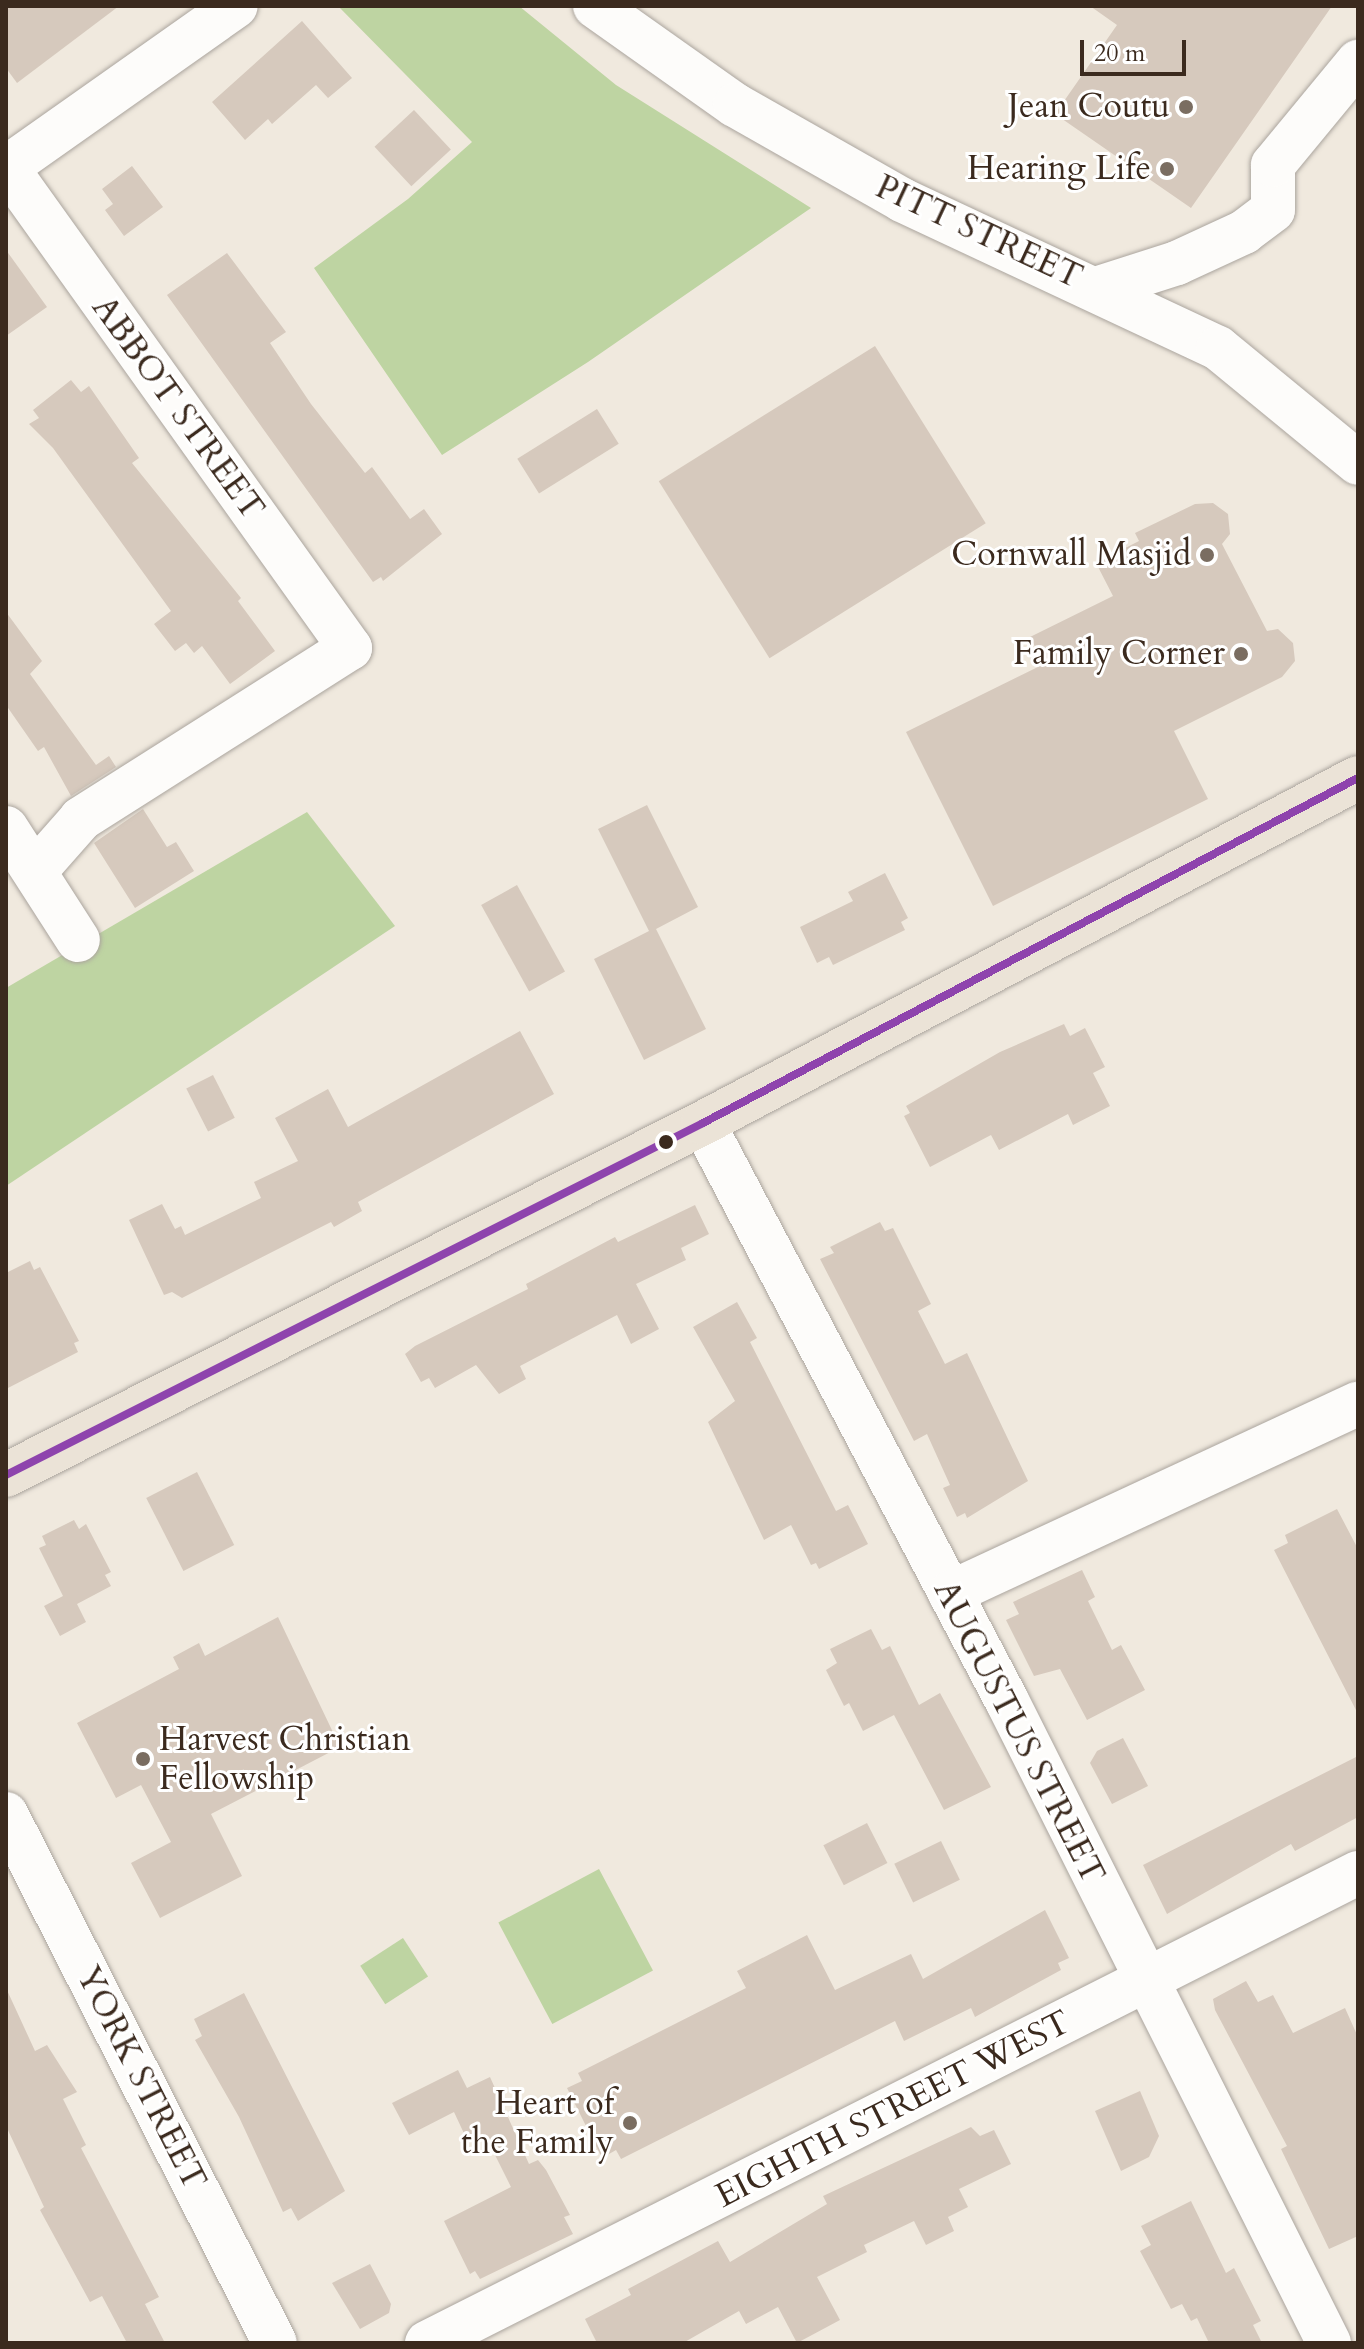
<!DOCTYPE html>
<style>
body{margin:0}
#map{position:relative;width:1364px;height:2349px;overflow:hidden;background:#f0e9de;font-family:Cardo,serif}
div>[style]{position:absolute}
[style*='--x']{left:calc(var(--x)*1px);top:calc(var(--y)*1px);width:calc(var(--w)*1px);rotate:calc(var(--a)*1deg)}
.green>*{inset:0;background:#bed4a2;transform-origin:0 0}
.building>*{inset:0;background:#d6c9bd;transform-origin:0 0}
.roads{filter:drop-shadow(0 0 2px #aba59e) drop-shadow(0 0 2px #aba59e)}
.minor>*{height:44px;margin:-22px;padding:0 22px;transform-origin:22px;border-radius:22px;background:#fdfcfa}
.major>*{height:44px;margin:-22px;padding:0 22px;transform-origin:22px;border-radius:22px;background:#ebe3d7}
.bus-1>*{height:8px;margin:-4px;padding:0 4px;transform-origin:4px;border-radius:4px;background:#8e44ad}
.dots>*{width:22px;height:22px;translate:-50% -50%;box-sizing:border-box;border:4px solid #fff;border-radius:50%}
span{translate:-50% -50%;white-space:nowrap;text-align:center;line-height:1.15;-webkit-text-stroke:6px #fff;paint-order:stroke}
.poi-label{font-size:34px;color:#3b2a1e}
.right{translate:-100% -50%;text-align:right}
.left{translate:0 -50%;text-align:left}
.street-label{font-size:34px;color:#3b2a1e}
.frame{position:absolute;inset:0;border:8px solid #3b2a1e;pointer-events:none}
.scale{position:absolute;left:1080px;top:40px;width:106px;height:36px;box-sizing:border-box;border:4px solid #3b2a1e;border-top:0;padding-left:10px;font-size:24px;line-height:28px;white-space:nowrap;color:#3b2a1e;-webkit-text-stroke:6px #fff;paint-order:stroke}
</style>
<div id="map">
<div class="green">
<div style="clip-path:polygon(338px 6px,519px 6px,616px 85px,811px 208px,588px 362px,442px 455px,314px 268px,408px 199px,472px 142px)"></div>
<div style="clip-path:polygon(307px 812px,395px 926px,6px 1186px,6px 988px)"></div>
<div style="left:599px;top:1869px;width:115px;height:114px;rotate:62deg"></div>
<div style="left:403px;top:1938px;width:46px;height:51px;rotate:57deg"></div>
</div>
<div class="building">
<div style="clip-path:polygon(6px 6px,119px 6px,17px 83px,6px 68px)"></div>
<div style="clip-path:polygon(1090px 6px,1332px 6px,1191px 208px,1055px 114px,1117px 25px)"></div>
<div style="clip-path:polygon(302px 21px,352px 78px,328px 98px,316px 85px,272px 124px,268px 119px,245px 140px,212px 102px)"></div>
<div style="left:414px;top:110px;width:54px;height:54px;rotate:47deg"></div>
<div style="clip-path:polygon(132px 166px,163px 207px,124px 236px,105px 210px,113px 204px,102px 189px)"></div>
<div style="clip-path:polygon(6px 250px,47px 307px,6px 336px)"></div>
<div style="clip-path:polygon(227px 253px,286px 332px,270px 343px,311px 404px,365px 473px,372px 467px,410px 519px,424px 509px,442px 534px,383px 581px,381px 577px,373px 582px,167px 295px)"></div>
<div style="left:875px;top:346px;width:209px;height:255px;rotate:58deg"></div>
<div style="clip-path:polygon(71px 380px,81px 392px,89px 386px,139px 458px,132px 463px,241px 598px,238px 601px,275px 651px,230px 684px,202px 646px,194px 653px,186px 643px,175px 651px,154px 624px,171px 611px,53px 448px,29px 424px,39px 418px,33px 410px)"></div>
<div style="left:597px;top:409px;width:41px;height:94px;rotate:58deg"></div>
<div style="clip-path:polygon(1213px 503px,1228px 514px,1230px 534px,1222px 544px,1267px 631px,1278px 629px,1293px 643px,1295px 661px,1282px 677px,1174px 731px,1208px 799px,993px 906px,906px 732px,1044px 664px,1030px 637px,1113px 596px,1096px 563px,1139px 541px,1135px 533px,1195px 504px)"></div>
<div style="clip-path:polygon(6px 612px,42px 661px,30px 674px,96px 765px,109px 756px,116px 767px,71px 796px,44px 747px,38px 751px,6px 705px)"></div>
<div style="clip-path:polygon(647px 805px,698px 907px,656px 929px,706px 1029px,644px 1060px,594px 959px,649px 931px,598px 829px)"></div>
<div style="clip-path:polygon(143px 809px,167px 847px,176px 842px,194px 871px,135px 908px,94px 843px)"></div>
<div style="clip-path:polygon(885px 873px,908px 918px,901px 922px,905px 930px,833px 965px,829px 957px,817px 963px,800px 927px,853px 901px,848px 892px)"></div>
<div style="left:517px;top:885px;width:99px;height:41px;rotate:61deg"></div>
<div style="clip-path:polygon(1064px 1024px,1070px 1036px,1085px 1028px,1105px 1067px,1093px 1073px,1110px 1106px,1073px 1125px,1068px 1114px,999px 1150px,991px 1135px,930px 1167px,904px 1116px,910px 1113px,906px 1106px,1000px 1052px)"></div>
<div style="clip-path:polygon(520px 1031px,554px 1094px,358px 1202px,362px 1211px,334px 1227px,331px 1222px,182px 1298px,172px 1292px,164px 1295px,129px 1220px,162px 1204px,175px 1229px,181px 1226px,185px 1235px,261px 1198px,254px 1182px,298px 1161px,275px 1118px,328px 1089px,348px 1127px)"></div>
<div style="left:213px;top:1075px;width:48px;height:30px;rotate:63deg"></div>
<div style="clip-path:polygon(695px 1205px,709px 1234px,681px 1248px,686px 1260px,636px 1284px,659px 1329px,631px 1344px,617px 1315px,520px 1366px,526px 1379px,499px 1394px,476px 1365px,435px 1388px,429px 1378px,421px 1382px,405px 1354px,415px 1346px,528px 1289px,526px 1284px,615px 1237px,618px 1242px)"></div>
<div style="clip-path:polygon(880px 1222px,885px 1231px,893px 1228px,931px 1304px,918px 1311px,945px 1364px,967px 1353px,1028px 1481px,967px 1518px,965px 1513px,957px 1517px,943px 1488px,950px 1485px,927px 1434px,914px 1441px,820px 1259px,834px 1253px,830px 1247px)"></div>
<div style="clip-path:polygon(30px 1261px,34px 1270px,40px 1267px,79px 1341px,74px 1343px,78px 1352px,6px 1389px,6px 1273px)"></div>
<div style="clip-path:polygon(737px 1302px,757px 1338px,750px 1342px,836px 1511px,848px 1505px,868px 1544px,819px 1569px,816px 1563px,811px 1565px,791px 1525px,764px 1540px,708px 1422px,735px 1401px,693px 1327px)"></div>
<div style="left:197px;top:1472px;width:82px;height:57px;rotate:63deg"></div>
<div style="clip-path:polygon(1337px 1509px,1358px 1549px,1358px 1714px,1274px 1550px,1288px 1543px,1285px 1535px)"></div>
<div style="clip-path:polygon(74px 1520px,79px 1529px,86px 1524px,111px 1572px,105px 1575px,111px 1586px,77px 1604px,86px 1622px,60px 1636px,44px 1606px,63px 1596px,39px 1548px,46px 1545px,42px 1536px)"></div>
<div style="clip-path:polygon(1082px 1570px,1095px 1597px,1088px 1601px,1112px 1650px,1121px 1645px,1145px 1690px,1087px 1720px,1060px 1669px,1034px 1676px,1006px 1620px,1019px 1614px,1013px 1602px)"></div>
<div style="clip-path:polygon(278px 1617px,340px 1747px,211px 1814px,242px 1876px,160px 1918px,131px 1863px,171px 1842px,141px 1785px,116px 1798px,77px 1723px,179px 1669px,173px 1657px,199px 1643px,205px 1656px)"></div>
<div style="clip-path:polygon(871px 1629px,882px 1650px,890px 1646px,919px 1705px,940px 1693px,991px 1787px,944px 1810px,894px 1715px,863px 1731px,849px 1703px,844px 1706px,826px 1670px,837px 1663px,830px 1649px)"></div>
<div style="clip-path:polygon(1123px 1738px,1148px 1786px,1112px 1804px,1090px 1763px,1097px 1751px)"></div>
<div style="clip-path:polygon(1358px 1756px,1358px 1817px,1295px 1851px,1291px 1844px,1167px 1914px,1143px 1865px)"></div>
<div style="left:867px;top:1823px;width:45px;height:49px;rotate:63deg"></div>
<div style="left:941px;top:1841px;width:43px;height:52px;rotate:64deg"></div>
<div style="clip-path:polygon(1045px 1910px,1069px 1958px,1058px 1963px,1061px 1970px,975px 2017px,971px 2008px,904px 2041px,895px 2021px,621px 2159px,616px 2150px,602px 2158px,567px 2088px,582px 2081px,578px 2073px,746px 1988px,737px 1971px,807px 1935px,835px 1990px,911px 1954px,923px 1979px)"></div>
<div style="clip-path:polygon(1246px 1981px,1258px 2002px,1273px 1995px,1293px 2033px,1345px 2008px,1358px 2037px,1358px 2236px,1329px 2249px,1281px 2149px,1287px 2146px,1215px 2010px,1213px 1999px)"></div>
<div style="clip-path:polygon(6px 1988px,35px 2051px,47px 2045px,77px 2092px,63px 2099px,86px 2145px,81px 2148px,159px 2297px,145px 2304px,165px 2343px,127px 2343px,102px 2296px,90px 2302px,40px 2210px,44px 2207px,6px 2126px)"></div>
<div style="clip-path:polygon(244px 1993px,345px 2191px,298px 2221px,291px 2208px,283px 2212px,239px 2117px,195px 2040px,202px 2036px,194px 2019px)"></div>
<div style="clip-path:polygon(458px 2070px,467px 2088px,490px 2077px,529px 2164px,538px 2160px,546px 2170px,570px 2215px,564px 2217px,573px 2234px,480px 2279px,475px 2271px,470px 2274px,444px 2221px,511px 2187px,485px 2135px,468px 2142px,454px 2112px,409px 2135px,392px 2103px)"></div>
<div style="clip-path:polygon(1140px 2091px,1159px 2136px,1149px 2157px,1121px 2171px,1095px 2111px)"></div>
<div style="clip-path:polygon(971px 2127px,980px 2136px,994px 2130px,1011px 2164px,959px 2189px,968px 2207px,948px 2217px,954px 2231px,926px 2245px,914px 2221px,864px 2245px,867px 2252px,817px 2277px,840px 2320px,797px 2343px,778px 2307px,746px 2324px,739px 2311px,683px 2343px,597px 2343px,585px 2319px,631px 2295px,628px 2289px,718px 2241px,730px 2262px,827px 2204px,823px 2196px)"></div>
<div style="clip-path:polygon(1191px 2201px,1226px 2273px,1234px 2268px,1261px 2321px,1253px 2325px,1262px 2343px,1209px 2343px,1197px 2318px,1191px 2321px,1182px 2304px,1171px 2309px,1140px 2251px,1151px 2245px,1141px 2226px)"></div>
<div style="clip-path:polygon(370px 2264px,391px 2304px,389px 2313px,360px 2329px,332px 2283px)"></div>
</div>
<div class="roads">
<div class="minor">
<div style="--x:595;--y:6;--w:171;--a:35.3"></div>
<div style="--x:735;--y:105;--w:192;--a:29.6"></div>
<div style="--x:902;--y:200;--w:349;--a:25.1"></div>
<div style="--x:1218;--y:348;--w:181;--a:39.4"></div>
<div style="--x:6;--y:168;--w:281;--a:-35.2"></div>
<div style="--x:7;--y:168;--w:590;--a:54.45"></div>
<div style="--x:350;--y:648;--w:319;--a:147.6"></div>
<div style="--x:81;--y:819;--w:68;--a:131.4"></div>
<div style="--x:1099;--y:288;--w:82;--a:-17.8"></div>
<div style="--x:1177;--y:263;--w:74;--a:-24.8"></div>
<div style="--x:1244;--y:232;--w:36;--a:-37"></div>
<div style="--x:1273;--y:210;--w:45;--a:-90"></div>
<div style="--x:1273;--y:165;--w:134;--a:-50.5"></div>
<div style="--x:6;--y:828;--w:133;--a:57.3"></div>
<div style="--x:703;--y:1123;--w:653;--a:62.26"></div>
<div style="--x:1007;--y:1701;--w:718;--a:63.36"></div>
<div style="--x:950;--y:1593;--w:450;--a:-24.9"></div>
<div style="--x:6;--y:1814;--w:593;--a:63.05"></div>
<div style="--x:427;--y:2343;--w:1043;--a:-26.79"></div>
</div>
<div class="major">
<div style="--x:6;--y:1475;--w:781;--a:-26.79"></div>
<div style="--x:703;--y:1123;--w:740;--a:-27.78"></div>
</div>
</div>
<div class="bus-1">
<div style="--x:6;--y:1475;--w:781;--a:-26.79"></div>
<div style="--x:703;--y:1123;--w:740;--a:-27.78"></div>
</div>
<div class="dots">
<div style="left:1186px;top:107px;background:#7a6d61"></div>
<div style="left:1167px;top:169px;background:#7a6d61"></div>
<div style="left:1207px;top:555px;background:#7a6d61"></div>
<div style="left:1241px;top:654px;background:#7a6d61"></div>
<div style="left:666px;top:1142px;background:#3b2a1e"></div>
<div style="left:143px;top:1759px;background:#7a6d61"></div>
<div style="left:630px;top:2123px;background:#7a6d61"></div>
</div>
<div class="poi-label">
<span class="right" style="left:1170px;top:107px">Jean Coutu</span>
<span class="right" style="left:1151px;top:169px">Hearing Life</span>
<span class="right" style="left:1191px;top:555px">Cornwall Masjid</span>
<span class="right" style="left:1225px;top:654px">Family Corner</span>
<span class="left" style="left:159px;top:1759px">Harvest Christian<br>Fellowship</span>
<span class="right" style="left:614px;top:2123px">Heart of<br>the Family</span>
</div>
<div class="street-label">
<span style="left:979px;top:232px;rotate:25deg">PITT STREET</span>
<span style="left:178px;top:408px;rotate:54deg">ABBOT STREET</span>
<span style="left:1019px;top:1732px;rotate:63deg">AUGUSTUS STREET</span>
<span style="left:141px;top:2078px;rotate:63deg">YORK STREET</span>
<span style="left:893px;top:2109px;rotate:-27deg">EIGHTH STREET WEST</span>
</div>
<div class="frame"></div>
<div class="scale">20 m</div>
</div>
